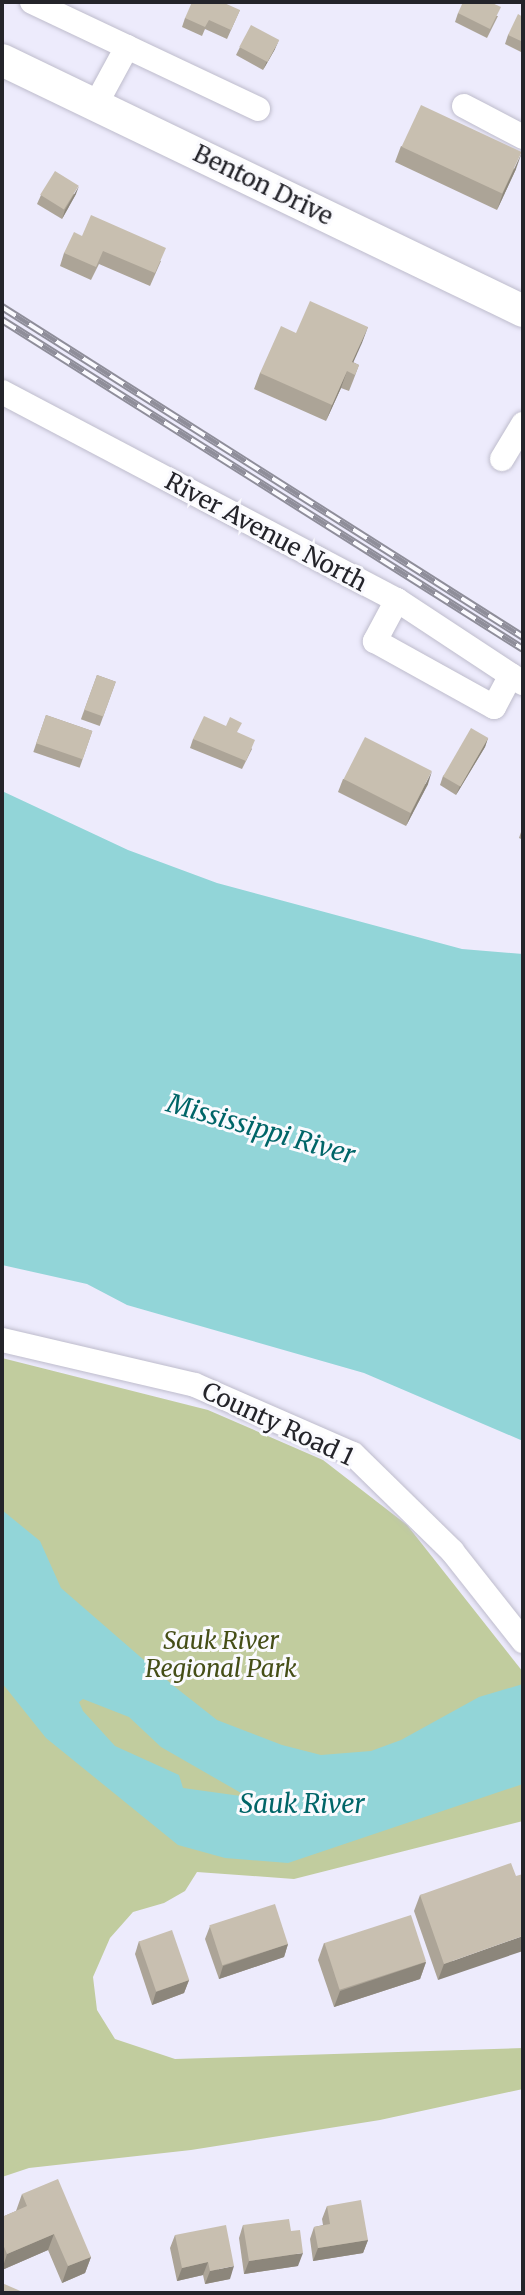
<!DOCTYPE html>
<style>
body{margin:0}
#map{position:relative;width:525px;height:2295px;overflow:hidden;background:#edebfc;font-family:Merriweather,serif}
div>[style]{position:absolute}
[style*='--x']{left:calc(var(--x)*1px);top:calc(var(--y)*1px);width:calc(var(--w)*1px);rotate:calc(var(--a)*1deg)}
.green>*{inset:0;background:#c1cc9e}
.water>*{inset:0;background:#92d5d8}
.roads{filter:drop-shadow(0 0 2px #bebccc) drop-shadow(0 0 2px #bebccc)}
.minor>*{height:24px;margin:-12px;padding:0 12px;transform-origin:12px;border-radius:12px;background:#fff}
.major>*{height:32px;margin:-16px;padding:0 16px;transform-origin:16px;border-radius:16px;background:#fff}
.rail>*{height:8px;margin-top:-4px;transform-origin:0;background:repeating-linear-gradient(90deg,#fafafe 0 16px,#8f8e9a 0 32px);box-sizing:border-box;border-block:2px solid #8f8e9a}
.wall>*{inset:0;background:#aca497;transform-origin:0 0}
.shaded-wall>*{inset:0;background:#8c867b}
.building>*{inset:0;background:#c8bfb0;transform-origin:0 0}
span{translate:-50% -50%;white-space:nowrap;text-align:center;line-height:1.15;-webkit-text-stroke:6px #fafafe;paint-order:stroke}
.street-label{font-size:24px;color:#24242a}
.park-label{font-size:24px;color:#454e17;font-style:italic}
.water-label{font-size:26px;color:#006568;font-style:italic}
.frame{position:absolute;inset:0;border:4px solid #24242a;pointer-events:none}
</style>
<div id="map">
<div class="green">
<div style="clip-path:polygon(2px 1358px,208px 1410px,323px 1460px,407px 1525px,523px 1672px,523px 1821px,294px 1879px,197px 1872px,185px 1891px,164px 1903px,133px 1912px,110px 1938px,93px 1977px,97px 2010px,115px 2039px,175px 2059px,523px 2048px,523px 2089px,380px 2120px,191px 2150px,29px 2168px,2px 2177px)"></div>
</div>
<div class="water">
<div style="clip-path:polygon(2px 791px,128px 850px,217px 883px,462px 949px,523px 954px,523px 1441px,364px 1373px,127px 1305px,87px 1284px,2px 1265px)"></div>
<div style="clip-path:polygon(evenodd,2px 1510px,40px 1541px,61px 1588px,175px 1687px,217px 1720px,282px 1745px,321px 1755px,371px 1751px,401px 1740px,479px 1697px,523px 1684px,523px 1784px,288px 1863px,225px 1858px,178px 1845px,46px 1738px,2px 1683px,2px 1510px,83px 1699px,129px 1717px,161px 1747px,248px 1797px,183px 1788px,179px 1775px,115px 1746px,83px 1711px,79px 1702px,83px 1699px)"></div>
</div>
<div class="roads">
<div class="minor">
<div style="--x:32;--y:2;--w:250;--a:25.3"></div>
<div style="--x:96;--y:104;--w:65;--a:-61.5"></div>
<div style="--x:464;--y:106;--w:67;--a:27.7"></div>
<div style="--x:2;--y:392;--w:446;--a:27.8"></div>
<div style="--x:397;--y:600;--w:151;--a:33.4"></div>
<div style="--x:502;--y:459;--w:41;--a:-59"></div>
<div style="--x:397;--y:600;--w:47;--a:118.2"></div>
<div style="--x:375;--y:641;--w:136;--a:29"></div>
<div style="--x:494;--y:707;--w:36;--a:-62"></div>
<div style="--x:2;--y:1340;--w:198;--a:13.1"></div>
<div style="--x:195;--y:1385;--w:172;--a:23.6"></div>
<div style="--x:353;--y:1454;--w:139;--a:44.4"></div>
<div style="--x:452;--y:1551;--w:115;--a:51.7"></div>
</div>
<div class="major">
<div style="--x:2;--y:60;--w:578;--a:25.72"></div>
</div>
</div>
<div class="rail">
<div style="--x:2;--y:307;--w:617;--a:32.35"></div>
<div style="--x:2;--y:320;--w:616;--a:32.27"></div>
</div>
<div class="wall">
<div style="clip-path:polygon(240px 10px,227px 39px,205px 29px,202px 36px,182px 27px,185px 18px)"></div>
<div style="clip-path:polygon(458px 13px,498px 16px,487px 38px,455px 22px)"></div>
<div style="clip-path:polygon(523px 17px,523px 53px,505px 44px,508px 35px)"></div>
<div style="clip-path:polygon(240px 47px,275px 49px,263px 70px,236px 55px)"></div>
<div style="clip-path:polygon(401px 146px,516px 169px,497px 210px,395px 162px)"></div>
<div style="clip-path:polygon(76px 194px,62px 219px,37px 204px,41px 195px)"></div>
<div style="clip-path:polygon(82px 236px,161px 261px,150px 286px,99px 264px,91px 280px,60px 266px,64px 253px)"></div>
<div style="clip-path:polygon(368px 327px,353px 362px,359px 365px,353px 381px,349px 391px,341px 388px,326px 421px,254px 389px,260px 373px,296px 333px)"></div>
<div style="left:97px;top:675px;width:20px;height:47px;rotate:20deg"></div>
<div style="left:46px;top:715px;width:49px;height:39px;rotate:19deg"></div>
<div style="clip-path:polygon(238px 733px,252px 749px,242px 769px,190px 748px,193px 739px)"></div>
<div style="clip-path:polygon(488px 738px,485px 747px,456px 795px,440px 785px,443px 776px)"></div>
<div style="clip-path:polygon(343px 779px,428px 784px,406px 826px,338px 792px)"></div>
<div style="clip-path:polygon(523px 826px,523px 840px,519px 838px)"></div>
<div style="clip-path:polygon(516px 1876px,438px 1980px,414px 1911px,420px 1895px)"></div>
<div style="clip-path:polygon(210px 1926px,288px 1944px,284px 1957px,219px 1979px,205px 1939px)"></div>
<div style="clip-path:polygon(139px 1941px,189px 1980px,184px 1993px,152px 2005px,135px 1954px)"></div>
<div style="clip-path:polygon(324px 1943px,426px 1962px,420px 1979px,334px 2007px,318px 1960px)"></div>
<div style="clip-path:polygon(22px 2194px,91px 2257px,85px 2273px,62px 2283px,48px 2250px,2px 2270px,2px 2217px,16px 2211px)"></div>
<div style="clip-path:polygon(327px 2206px,368px 2240px,363px 2253px,313px 2261px,310px 2239px,314px 2227px,323px 2225px,322px 2219px)"></div>
<div style="clip-path:polygon(243px 2225px,291px 2231px,298px 2266px,244px 2274px,239px 2238px)"></div>
<div style="clip-path:polygon(175px 2235px,230px 2279px,205px 2284px,203px 2275px,177px 2281px,170px 2248px)"></div>
</div>
<div class="shaded-wall">
<div style="clip-path:polygon(279px 40px,275px 49px,263px 70px,267px 61px)"></div>
<div style="clip-path:polygon(522px 152px,516px 169px,497px 210px,503px 193px)"></div>
<div style="clip-path:polygon(79px 186px,76px 194px,62px 219px,65px 210px)"></div>
<div style="clip-path:polygon(368px 327px,362px 343px,349px 372px,352px 362px)"></div>
<div style="clip-path:polygon(347px 371px,341px 388px,326px 421px,332px 405px)"></div>
<div style="clip-path:polygon(488px 738px,485px 747px,456px 795px,460px 786px)"></div>
<div style="clip-path:polygon(432px 771px,428px 784px,406px 826px,411px 813px)"></div>
<div style="clip-path:polygon(523px 1936px,523px 1951px,438px 1980px,444px 1964px)"></div>
<div style="clip-path:polygon(288px 1944px,284px 1957px,219px 1979px,223px 1966px)"></div>
<div style="clip-path:polygon(426px 1962px,420px 1979px,334px 2007px,340px 1991px)"></div>
<div style="clip-path:polygon(189px 1980px,184px 1993px,152px 2005px,156px 1992px)"></div>
<div style="clip-path:polygon(54px 2234px,48px 2250px,2px 2270px,7px 2254px)"></div>
<div style="clip-path:polygon(368px 2240px,363px 2253px,313px 2261px,318px 2248px)"></div>
<div style="clip-path:polygon(303px 2253px,298px 2266px,244px 2274px,249px 2261px)"></div>
<div style="clip-path:polygon(91px 2257px,85px 2273px,62px 2283px,68px 2266px)"></div>
<div style="clip-path:polygon(208px 2262px,203px 2275px,177px 2281px,182px 2268px)"></div>
<div style="clip-path:polygon(234px 2266px,230px 2279px,205px 2284px,210px 2271px)"></div>
</div>
<div class="building">
<div style="clip-path:polygon(192px 2px,222px 2px,240px 10px,231px 30px,209px 20px,205px 27px,185px 18px)"></div>
<div style="clip-path:polygon(463px 2px,490px 2px,501px 7px,490px 29px,458px 13px)"></div>
<div style="clip-path:polygon(518px 14px,523px 17px,523px 42px,508px 35px)"></div>
<div style="left:251px;top:25px;width:32px;height:25px;rotate:28deg"></div>
<div style="left:421px;top:105px;width:111px;height:46px;rotate:25deg"></div>
<div style="left:55px;top:171px;width:28px;height:28px;rotate:32deg"></div>
<div style="clip-path:polygon(91px 215px,166px 248px,155px 273px,103px 251px,96px 267px,64px 253px,74px 232px,82px 236px)"></div>
<div style="clip-path:polygon(310px 301px,368px 327px,352px 362px,359px 365px,355px 375px,347px 371px,332px 405px,260px 373px,281px 326px,296px 333px)"></div>
<div style="left:97px;top:675px;width:20px;height:37px;rotate:20deg"></div>
<div style="left:46px;top:715px;width:49px;height:30px;rotate:19deg"></div>
<div style="clip-path:polygon(204px 716px,226px 726px,230px 717px,242px 723px,237px 732px,255px 740px,246px 761px,193px 739px)"></div>
<div style="left:471px;top:728px;width:20px;height:56px;rotate:30deg"></div>
<div style="left:365px;top:737px;width:75px;height:47px;rotate:27deg"></div>
<div style="clip-path:polygon(511px 1863px,516px 1876px,523px 1874px,523px 1936px,444px 1964px,420px 1895px)"></div>
<div style="left:275px;top:1904px;width:42px;height:69px;rotate:72deg"></div>
<div style="left:411px;top:1915px;width:49px;height:91px;rotate:72deg"></div>
<div style="left:172px;top:1930px;width:53px;height:35px;rotate:71deg"></div>
<div style="clip-path:polygon(58px 2179px,91px 2257px,68px 2266px,54px 2234px,7px 2254px,2px 2242px,2px 2217px,27px 2206px,22px 2194px)"></div>
<div style="clip-path:polygon(361px 2200px,368px 2240px,318px 2248px,314px 2227px,330px 2224px,327px 2206px)"></div>
<div style="clip-path:polygon(289px 2219px,291px 2231px,300px 2230px,303px 2253px,249px 2261px,243px 2225px)"></div>
<div style="clip-path:polygon(226px 2225px,234px 2266px,210px 2271px,208px 2262px,182px 2268px,175px 2235px)"></div>
<div style="clip-path:polygon(2px 2283px,25px 2293px,2px 2293px)"></div>
</div>
<div class="street-label">
<span style="left:263px;top:185px;rotate:26deg">Benton Drive</span>
<span style="left:266px;top:532px;rotate:28deg">River Avenue North</span>
<span style="left:278px;top:1424px;rotate:25deg">County Road 1</span>
</div>
<div class="park-label">
<span style="left:221px;top:1655px">Sauk River<br>Regional Park</span>
</div>
<div class="water-label">
<span style="left:261px;top:1129px;rotate:16deg">Mississippi River</span>
<span style="left:302px;top:1804px">Sauk River</span>
</div>
<div class="frame"></div>
</div>
